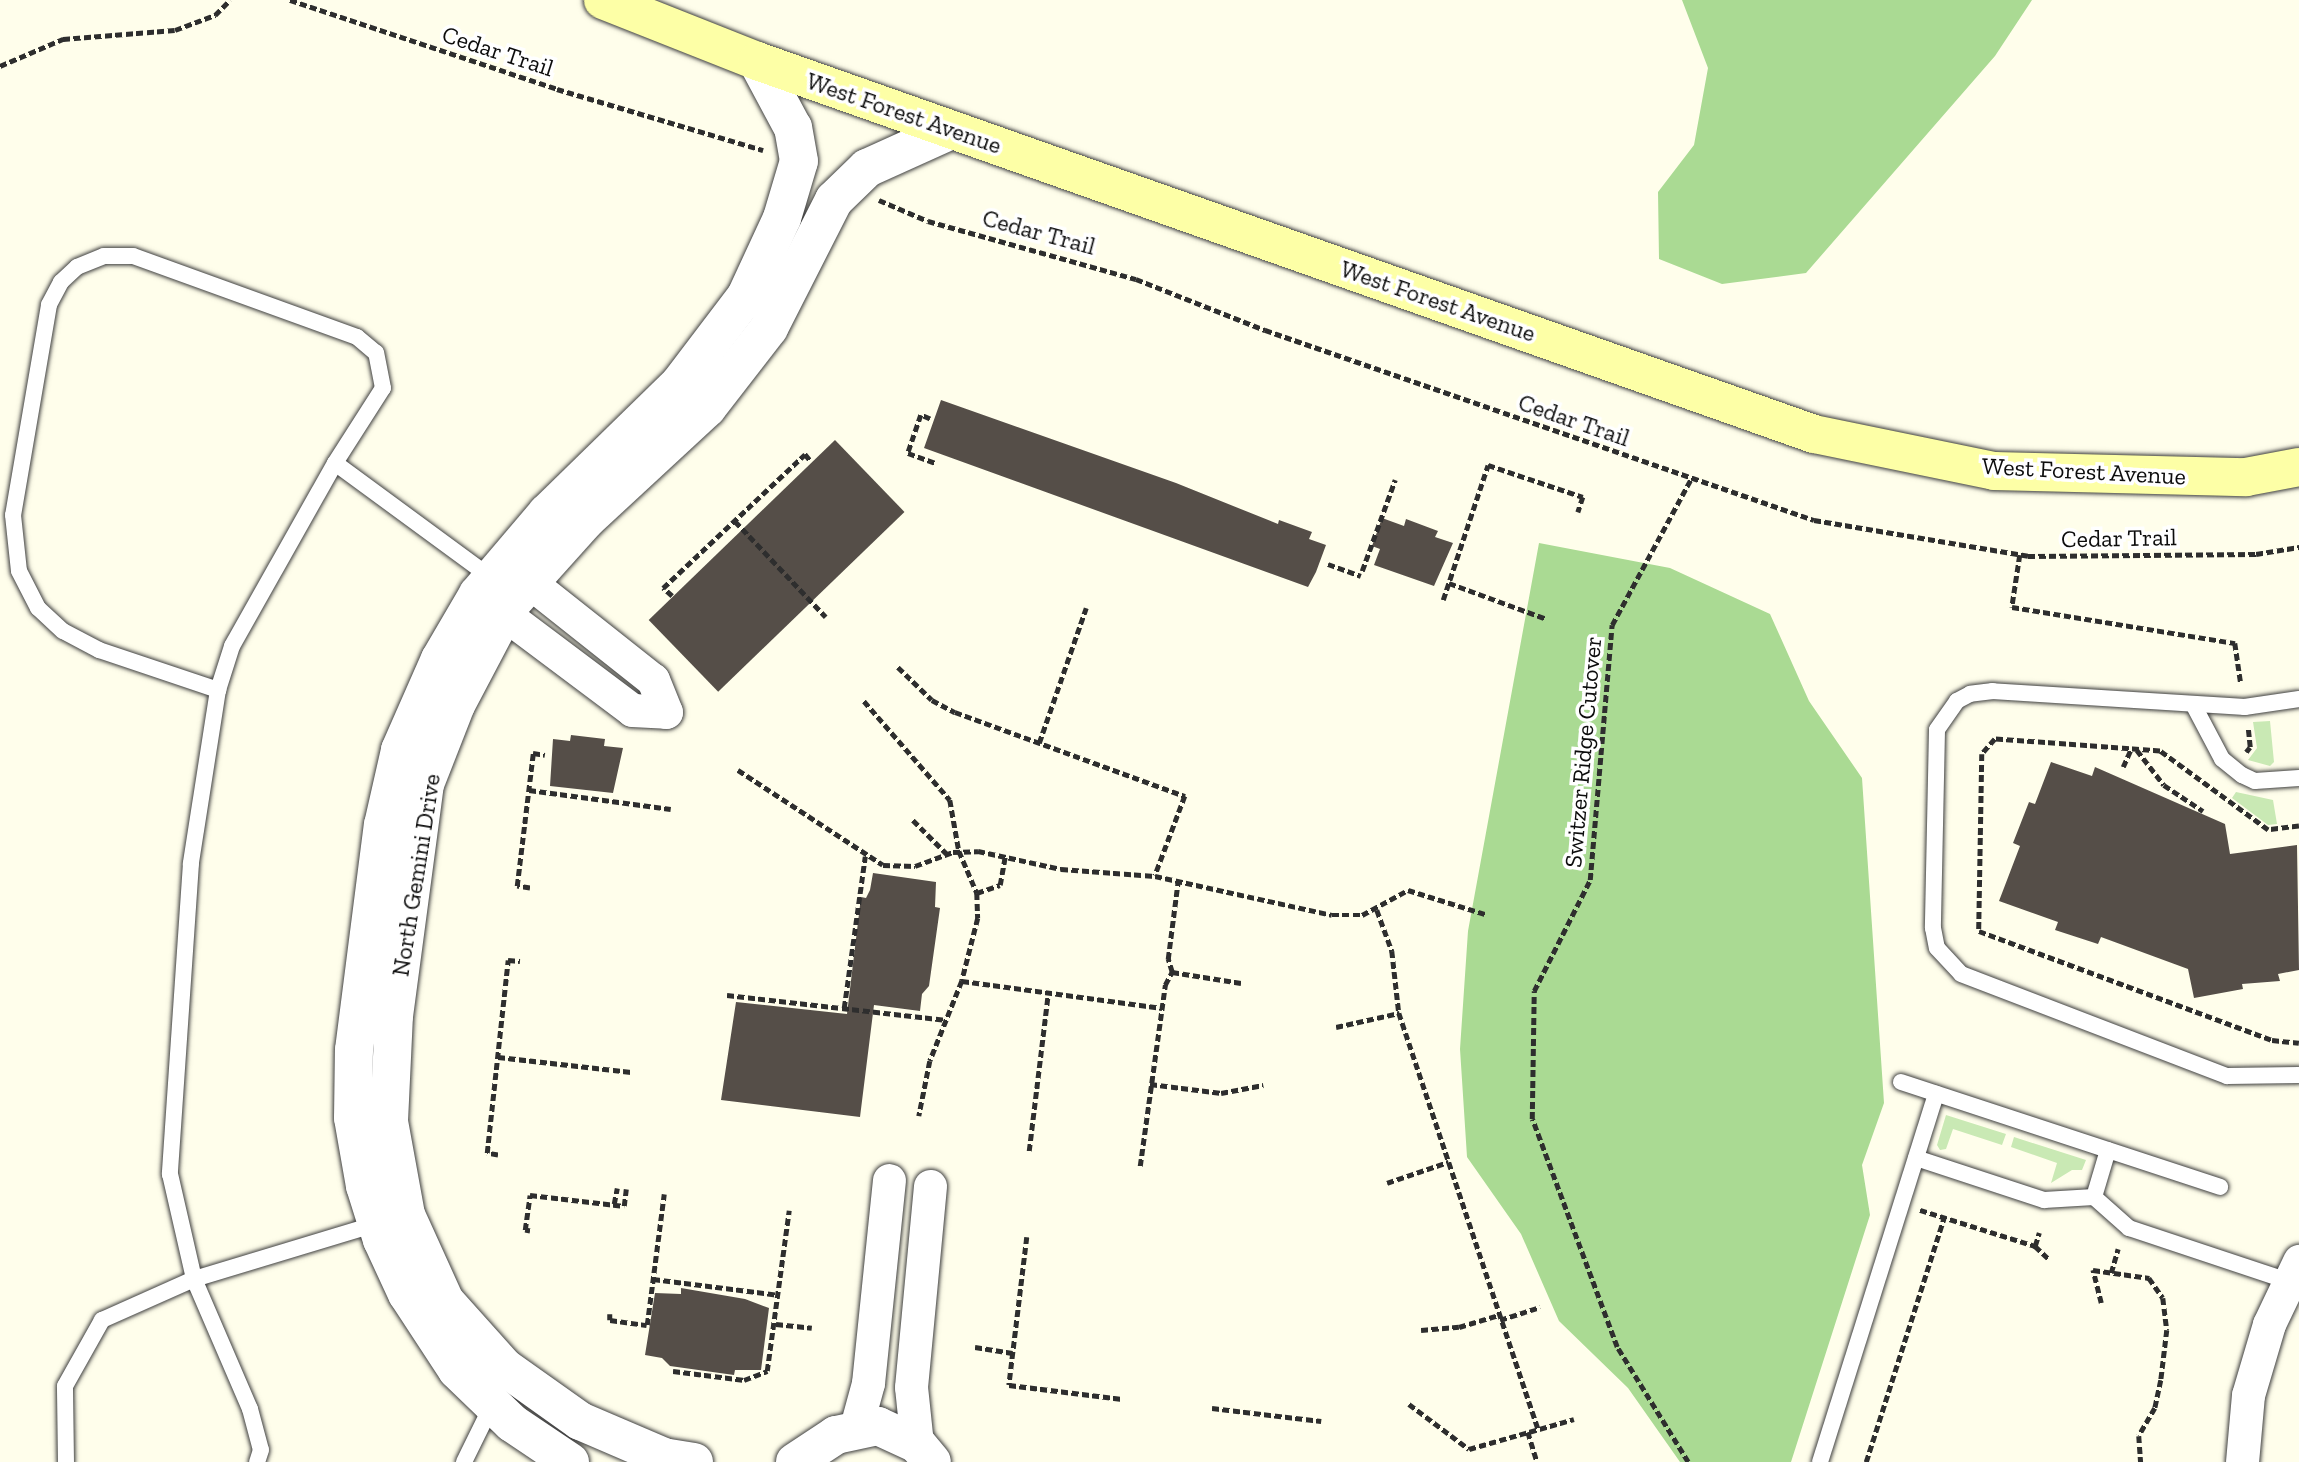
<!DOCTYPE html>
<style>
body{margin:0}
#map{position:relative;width:2299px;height:1462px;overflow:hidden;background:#fffeeb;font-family:"Zilla Slab",serif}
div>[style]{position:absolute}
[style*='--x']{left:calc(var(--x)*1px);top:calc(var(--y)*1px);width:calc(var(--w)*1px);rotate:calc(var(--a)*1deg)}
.green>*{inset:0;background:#c9e9b4}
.forest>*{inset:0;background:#aada93}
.building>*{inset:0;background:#554e48;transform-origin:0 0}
.path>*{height:4.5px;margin-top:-2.25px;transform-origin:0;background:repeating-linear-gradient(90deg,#2e2e2e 0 7px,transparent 0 10.5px)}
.roads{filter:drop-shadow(0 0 2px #3f3f3f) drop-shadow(0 0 2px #3f3f3f)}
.service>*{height:16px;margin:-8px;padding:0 8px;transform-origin:8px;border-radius:8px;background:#fff}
.minor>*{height:33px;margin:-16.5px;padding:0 16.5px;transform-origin:16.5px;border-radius:16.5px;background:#fff}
.tertiary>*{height:38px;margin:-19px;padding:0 19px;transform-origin:19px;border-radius:19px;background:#fff}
.secondary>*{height:38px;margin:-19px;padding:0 19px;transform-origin:19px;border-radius:19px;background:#fdffa6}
span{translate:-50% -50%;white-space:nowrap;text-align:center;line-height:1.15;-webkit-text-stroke:7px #fff;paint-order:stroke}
.street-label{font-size:24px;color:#0c0c0c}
</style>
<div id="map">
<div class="green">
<div style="clip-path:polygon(2270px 721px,2274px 762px,2270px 766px,2248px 760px,2257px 748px,2253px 722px)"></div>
<div style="clip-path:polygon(2236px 792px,2273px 800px,2277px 824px,2268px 825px,2232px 798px)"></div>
<div style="clip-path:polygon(1946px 1115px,2006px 1134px,2002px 1145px,1953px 1129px,1946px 1149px,1940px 1150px,1937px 1145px)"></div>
<div style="clip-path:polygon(2014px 1137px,2086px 1160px,2082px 1170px,2072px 1170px,2051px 1183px,2057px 1163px,2011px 1147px)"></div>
</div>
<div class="forest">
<div style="clip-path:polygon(1682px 0,2032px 0,1995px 56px,1806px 273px,1722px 284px,1659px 259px,1658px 192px,1694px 145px,1708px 68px)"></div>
<div style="clip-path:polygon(1539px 543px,1670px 568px,1770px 614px,1809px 701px,1862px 778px,1884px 1103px,1862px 1165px,1870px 1215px,1791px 1462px,1680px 1462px,1628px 1388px,1559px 1321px,1521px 1234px,1467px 1157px,1460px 1049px,1468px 931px)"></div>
</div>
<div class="building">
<div style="clip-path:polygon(941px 400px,1176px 483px,1278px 524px,1279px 520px,1312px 532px,1309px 539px,1326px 545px,1316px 572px,1308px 587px,924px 448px)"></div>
<div style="left:835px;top:440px;width:100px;height:259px;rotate:46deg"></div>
<div style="clip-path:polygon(1382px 518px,1404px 526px,1406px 519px,1438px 531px,1435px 537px,1453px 543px,1434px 586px,1374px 565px,1380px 549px,1372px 546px)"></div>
<div style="clip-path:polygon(571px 735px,605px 739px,604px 746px,623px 748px,613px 793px,550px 786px,553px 739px,570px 741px)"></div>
<div style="clip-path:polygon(2051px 762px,2092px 776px,2095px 767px,2225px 824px,2230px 854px,2297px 845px,2299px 970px,2278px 974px,2280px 981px,2242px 984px,2243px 989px,2194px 998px,2188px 969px,2101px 937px,2098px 944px,2055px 930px,2058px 922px,1999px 901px,2020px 846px,2013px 843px,2029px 802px,2035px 804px)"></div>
<div style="clip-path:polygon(873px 873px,936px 882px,935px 907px,940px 908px,929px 986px,922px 994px,920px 1011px,874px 1005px,860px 1117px,721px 1100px,736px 1002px,847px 1014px,861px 897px,866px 898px,870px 890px)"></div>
<div style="clip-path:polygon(681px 1288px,745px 1299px,769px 1308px,761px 1370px,735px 1370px,734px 1375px,670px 1366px,662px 1358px,645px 1355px,655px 1293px,681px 1294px)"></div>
</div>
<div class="path">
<div style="--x:290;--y:0;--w:281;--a:18.4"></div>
<div style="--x:557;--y:89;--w:215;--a:16.5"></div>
<div style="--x:0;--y:66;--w:69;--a:-23.2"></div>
<div style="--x:63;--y:39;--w:112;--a:-4.6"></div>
<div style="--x:175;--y:30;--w:43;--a:-20.6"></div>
<div style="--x:215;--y:15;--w:21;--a:-45"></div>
<div style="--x:879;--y:200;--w:53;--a:23.2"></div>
<div style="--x:928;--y:221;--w:216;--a:15.6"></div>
<div style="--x:1136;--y:279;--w:139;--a:21.6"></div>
<div style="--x:1265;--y:330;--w:581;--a:19.09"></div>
<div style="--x:1814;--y:520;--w:217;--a:9.5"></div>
<div style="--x:2028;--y:556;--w:228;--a:-0.5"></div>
<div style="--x:2256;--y:554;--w:44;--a:-9.2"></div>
<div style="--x:930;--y:419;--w:10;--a:-156"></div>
<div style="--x:921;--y:415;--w:40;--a:108.9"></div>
<div style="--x:908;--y:453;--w:29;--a:20"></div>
<div style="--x:735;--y:521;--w:132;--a:46.5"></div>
<div style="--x:2020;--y:555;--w:53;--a:98.7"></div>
<div style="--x:2012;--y:607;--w:226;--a:9.2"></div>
<div style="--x:2235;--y:643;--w:41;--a:81.7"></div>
<div style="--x:1328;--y:564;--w:35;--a:20"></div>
<div style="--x:1362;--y:571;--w:97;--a:-70.1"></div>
<div style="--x:1449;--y:583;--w:104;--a:20.2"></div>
<div style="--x:672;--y:596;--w:12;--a:-138"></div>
<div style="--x:663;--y:588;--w:195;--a:-43.3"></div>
<div style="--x:805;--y:454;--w:8;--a:50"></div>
<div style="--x:1443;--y:600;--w:142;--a:-71.6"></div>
<div style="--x:1488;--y:465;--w:100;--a:18.6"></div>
<div style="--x:1583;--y:497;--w:16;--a:108"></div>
<div style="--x:898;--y:667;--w:47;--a:44.1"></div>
<div style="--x:932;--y:700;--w:26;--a:28"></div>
<div style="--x:955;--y:712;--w:245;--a:20.1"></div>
<div style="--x:1185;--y:796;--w:85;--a:110.6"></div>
<div style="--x:864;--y:701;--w:131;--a:49"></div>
<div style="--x:950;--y:800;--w:52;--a:80"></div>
<div style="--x:959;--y:851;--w:46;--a:66.8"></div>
<div style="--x:977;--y:893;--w:25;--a:88"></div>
<div style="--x:978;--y:918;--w:65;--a:104.3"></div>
<div style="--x:962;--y:981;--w:86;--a:111.8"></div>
<div style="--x:930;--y:1061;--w:56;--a:101.3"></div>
<div style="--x:1039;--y:743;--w:143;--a:-70.8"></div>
<div style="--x:2137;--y:750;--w:44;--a:52.4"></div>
<div style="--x:2164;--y:785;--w:47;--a:33.7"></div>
<div style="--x:2246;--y:752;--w:6;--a:-51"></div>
<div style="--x:2250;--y:747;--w:19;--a:-96"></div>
<div style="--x:2123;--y:767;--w:20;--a:-66"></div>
<div style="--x:738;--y:770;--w:173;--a:33.2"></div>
<div style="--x:883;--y:865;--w:32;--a:2"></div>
<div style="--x:915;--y:866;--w:40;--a:-20.2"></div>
<div style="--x:953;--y:852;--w:25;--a:-2"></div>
<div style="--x:978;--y:851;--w:85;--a:12.2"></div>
<div style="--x:1061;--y:869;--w:94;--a:4.3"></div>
<div style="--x:1155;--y:876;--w:181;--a:12.4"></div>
<div style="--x:1332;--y:915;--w:30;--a:0"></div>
<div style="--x:1362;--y:915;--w:52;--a:-28.5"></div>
<div style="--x:1408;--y:890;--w:81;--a:17.3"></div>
<div style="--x:529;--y:790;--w:143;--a:7.6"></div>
<div style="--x:913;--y:820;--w:48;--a:45"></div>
<div style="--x:2299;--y:826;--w:31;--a:173"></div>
<div style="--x:2268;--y:830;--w:134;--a:-143.8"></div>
<div style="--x:2160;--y:751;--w:165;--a:-175.8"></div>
<div style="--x:1995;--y:739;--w:20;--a:131"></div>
<div style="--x:1982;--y:754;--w:177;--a:91"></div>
<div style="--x:1979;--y:931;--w:313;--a:20.4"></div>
<div style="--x:2272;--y:1040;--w:27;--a:6"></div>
<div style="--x:530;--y:888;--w:13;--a:-171"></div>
<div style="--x:517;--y:886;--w:134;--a:-83.1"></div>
<div style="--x:533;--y:753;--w:12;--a:9"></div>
<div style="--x:977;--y:893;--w:24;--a:-19"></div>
<div style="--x:1000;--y:885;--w:29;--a:-80"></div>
<div style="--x:1377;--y:910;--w:44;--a:69.9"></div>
<div style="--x:1392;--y:951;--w:62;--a:83.6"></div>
<div style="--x:1399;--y:1013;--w:439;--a:71.5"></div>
<div style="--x:1172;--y:972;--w:70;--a:9.1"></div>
<div style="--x:962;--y:981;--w:202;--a:7.7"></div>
<div style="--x:727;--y:995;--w:219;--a:6.5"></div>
<div style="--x:844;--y:1008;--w:153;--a:-82.1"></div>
<div style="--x:1336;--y:1027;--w:65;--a:-12.5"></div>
<div style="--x:498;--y:1057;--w:134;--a:6.4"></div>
<div style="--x:1150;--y:1084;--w:72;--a:7.2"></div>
<div style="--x:1221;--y:1093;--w:43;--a:-10.8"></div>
<div style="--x:1029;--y:1151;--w:158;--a:-83.1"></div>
<div style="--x:498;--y:1155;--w:11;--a:-170"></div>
<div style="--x:487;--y:1153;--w:194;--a:-83.8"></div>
<div style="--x:508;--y:960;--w:12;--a:5"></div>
<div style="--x:1140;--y:1166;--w:183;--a:-82.1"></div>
<div style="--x:1165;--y:985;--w:15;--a:-62"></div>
<div style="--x:1172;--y:972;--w:14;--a:-107"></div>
<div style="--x:1168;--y:959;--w:79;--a:-82.7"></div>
<div style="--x:1387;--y:1183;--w:65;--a:-19"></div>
<div style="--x:614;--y:1204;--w:16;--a:-79"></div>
<div style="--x:1920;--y:1210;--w:121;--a:17.4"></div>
<div style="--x:2035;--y:1246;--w:18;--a:43"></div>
<div style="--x:530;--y:1231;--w:5;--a:-169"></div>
<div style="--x:525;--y:1230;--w:35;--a:-82"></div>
<div style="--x:530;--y:1195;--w:95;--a:6.7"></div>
<div style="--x:624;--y:1206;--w:17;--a:-83"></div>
<div style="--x:1027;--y:1237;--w:149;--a:96.9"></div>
<div style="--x:1009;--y:1385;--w:114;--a:7.1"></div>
<div style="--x:2035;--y:1246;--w:14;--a:-73"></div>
<div style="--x:2111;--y:1273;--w:25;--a:-74"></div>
<div style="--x:653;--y:1279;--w:127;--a:7.2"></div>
<div style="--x:2101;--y:1303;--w:34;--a:-104"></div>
<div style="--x:2093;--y:1270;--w:57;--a:8.1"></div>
<div style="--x:2149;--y:1278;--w:24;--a:55"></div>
<div style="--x:2163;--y:1298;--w:32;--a:83"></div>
<div style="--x:2167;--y:1330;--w:50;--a:96.8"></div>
<div style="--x:2161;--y:1380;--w:29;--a:102"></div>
<div style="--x:2155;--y:1408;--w:32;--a:120"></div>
<div style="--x:2139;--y:1436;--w:26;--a:86"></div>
<div style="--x:610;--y:1314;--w:6;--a:90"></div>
<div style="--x:610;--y:1320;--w:37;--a:8"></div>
<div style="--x:647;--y:1325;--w:132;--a:-82.6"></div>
<div style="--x:1500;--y:1320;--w:42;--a:-18"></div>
<div style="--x:776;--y:1324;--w:36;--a:6"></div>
<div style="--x:1421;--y:1330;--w:38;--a:-5"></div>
<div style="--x:1459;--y:1327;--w:42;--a:-16.7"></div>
<div style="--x:975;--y:1347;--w:38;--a:9"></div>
<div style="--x:673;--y:1371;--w:72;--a:7.2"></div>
<div style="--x:744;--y:1380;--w:25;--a:-21"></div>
<div style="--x:767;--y:1371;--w:162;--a:-82.2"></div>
<div style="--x:1409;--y:1404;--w:75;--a:36.9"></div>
<div style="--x:1469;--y:1449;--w:109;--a:-15.9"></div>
<div style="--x:1212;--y:1408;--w:110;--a:6.8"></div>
<div style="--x:1528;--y:1432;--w:31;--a:73"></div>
<div style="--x:1688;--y:1462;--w:135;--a:-121.7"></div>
<div style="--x:1617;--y:1347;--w:243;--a:-110.4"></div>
<div style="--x:1532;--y:1119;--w:128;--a:-89.1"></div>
<div style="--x:1534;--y:991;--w:124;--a:-63.2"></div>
<div style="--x:1590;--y:880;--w:256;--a:-85.1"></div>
<div style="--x:1612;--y:625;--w:166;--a:-61.6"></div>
<div style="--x:1866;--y:1462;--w:256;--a:-72.3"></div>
</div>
<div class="roads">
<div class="service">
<div style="--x:335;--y:463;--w:89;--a:-57.4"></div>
<div style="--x:383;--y:388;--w:36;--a:-101"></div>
<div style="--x:376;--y:353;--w:25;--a:-140"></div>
<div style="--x:357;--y:337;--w:238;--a:-160.1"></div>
<div style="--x:133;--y:256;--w:29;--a:180"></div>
<div style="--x:104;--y:256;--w:29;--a:158"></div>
<div style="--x:77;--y:267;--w:22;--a:137"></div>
<div style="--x:61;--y:282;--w:26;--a:118"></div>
<div style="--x:49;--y:305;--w:213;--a:99.7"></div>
<div style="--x:13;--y:515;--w:56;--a:83.9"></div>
<div style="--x:19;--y:571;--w:42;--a:62.8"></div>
<div style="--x:38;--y:608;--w:34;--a:43"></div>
<div style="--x:63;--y:631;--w:41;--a:27.8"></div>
<div style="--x:99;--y:650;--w:126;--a:18.6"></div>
<div style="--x:218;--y:690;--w:46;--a:-72.3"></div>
<div style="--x:232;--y:646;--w:210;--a:-60.6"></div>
<div style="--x:335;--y:463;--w:192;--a:36.3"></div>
<div style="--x:218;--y:690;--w:175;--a:98.9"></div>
<div style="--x:191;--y:863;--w:312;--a:93.9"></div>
<div style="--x:170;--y:1174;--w:108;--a:77.1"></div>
<div style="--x:194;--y:1279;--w:142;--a:66.7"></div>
<div style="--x:250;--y:1409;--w:42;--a:75"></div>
<div style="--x:261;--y:1450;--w:13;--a:108"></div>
<div style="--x:2299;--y:699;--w:55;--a:171.6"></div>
<div style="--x:2245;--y:707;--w:253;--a:-176.4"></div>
<div style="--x:1993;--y:691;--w:23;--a:173"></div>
<div style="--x:1970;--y:694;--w:15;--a:152"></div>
<div style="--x:1957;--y:701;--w:35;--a:125"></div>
<div style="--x:1937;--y:730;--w:198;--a:91.2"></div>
<div style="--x:1933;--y:928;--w:20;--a:79"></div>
<div style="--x:1937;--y:948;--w:35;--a:47"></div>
<div style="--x:1961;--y:974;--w:285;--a:21"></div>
<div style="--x:2227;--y:1076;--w:72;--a:-0.8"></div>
<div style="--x:2193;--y:704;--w:62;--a:62.2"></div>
<div style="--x:2222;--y:759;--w:26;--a:39"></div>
<div style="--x:2242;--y:775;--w:14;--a:25"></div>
<div style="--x:2255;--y:781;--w:44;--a:-3.9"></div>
<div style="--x:1901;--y:1082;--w:336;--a:18.2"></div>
<div style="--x:1916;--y:1158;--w:135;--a:18.2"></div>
<div style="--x:2044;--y:1200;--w:50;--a:-3.4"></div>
<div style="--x:2094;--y:1197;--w:47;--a:41.5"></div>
<div style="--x:2129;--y:1228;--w:168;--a:18.4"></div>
<div style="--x:2094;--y:1197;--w:49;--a:-73.4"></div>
<div style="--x:66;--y:1462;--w:76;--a:-90.8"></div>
<div style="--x:65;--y:1386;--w:76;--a:-60.7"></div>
<div style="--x:102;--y:1320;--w:101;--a:-24"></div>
<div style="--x:194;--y:1279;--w:193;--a:-16.8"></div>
<div style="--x:464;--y:1462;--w:64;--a:-63.8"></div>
<div style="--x:1820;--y:1462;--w:386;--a:-72.5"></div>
</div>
<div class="minor">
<div style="--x:483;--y:598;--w:186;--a:36.9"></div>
<div style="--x:632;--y:710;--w:34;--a:3"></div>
<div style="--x:666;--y:712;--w:35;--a:-112"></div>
<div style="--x:653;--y:680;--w:184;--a:-141.6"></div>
<div style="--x:856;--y:1427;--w:46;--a:-74.7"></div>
<div style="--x:868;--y:1383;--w:204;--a:-84.1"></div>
<div style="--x:917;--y:1444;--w:57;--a:-96"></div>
<div style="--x:911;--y:1387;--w:202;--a:-84.6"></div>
<div style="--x:2242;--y:1462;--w:67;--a:-84.9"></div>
<div style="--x:2248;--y:1395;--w:74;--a:-73.5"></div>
<div style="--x:2269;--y:1324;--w:70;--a:-64.5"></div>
</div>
<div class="tertiary">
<div style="--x:570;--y:1462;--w:70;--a:-146.1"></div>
<div style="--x:512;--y:1423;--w:76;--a:-136.1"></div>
<div style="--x:457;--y:1370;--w:91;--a:-123.3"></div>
<div style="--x:407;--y:1294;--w:60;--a:-114.8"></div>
<div style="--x:382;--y:1240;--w:57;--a:-107.5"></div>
<div style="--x:365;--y:1186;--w:69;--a:-100"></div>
<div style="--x:353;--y:1118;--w:68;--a:-89.2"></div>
<div style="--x:354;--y:1050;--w:227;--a:-82.7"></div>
<div style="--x:383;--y:825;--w:77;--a:-77.2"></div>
<div style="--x:400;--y:750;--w:99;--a:-66.3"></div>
<div style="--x:440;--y:659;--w:75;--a:-59.7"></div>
<div style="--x:478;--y:594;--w:106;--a:-49.6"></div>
<div style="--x:547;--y:513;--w:186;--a:-44.3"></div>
<div style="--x:680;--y:383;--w:109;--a:-52.8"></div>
<div style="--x:746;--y:296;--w:86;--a:-65.2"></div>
<div style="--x:782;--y:218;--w:59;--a:-73.4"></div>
<div style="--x:799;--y:161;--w:34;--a:-100"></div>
<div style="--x:793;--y:128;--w:76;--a:-118.2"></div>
<div style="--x:694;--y:1462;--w:30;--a:-171"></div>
<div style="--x:664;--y:1457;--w:91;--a:-156.8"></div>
<div style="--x:580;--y:1421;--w:93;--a:-144.6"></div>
<div style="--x:504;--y:1367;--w:89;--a:-131.8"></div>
<div style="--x:445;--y:1301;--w:94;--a:-114.4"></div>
<div style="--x:406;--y:1215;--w:96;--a:-100.3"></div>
<div style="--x:389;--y:1121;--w:105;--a:-87.3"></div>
<div style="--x:394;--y:1016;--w:234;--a:-82.4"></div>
<div style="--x:425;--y:784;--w:85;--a:-68.6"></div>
<div style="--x:456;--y:705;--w:110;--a:-62.3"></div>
<div style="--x:507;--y:608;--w:117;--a:-48.1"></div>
<div style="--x:585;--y:521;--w:166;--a:-42.8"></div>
<div style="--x:707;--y:408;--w:101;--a:-52.2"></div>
<div style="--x:769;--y:328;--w:144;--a:-63.1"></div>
<div style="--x:834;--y:200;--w:46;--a:-44.1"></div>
<div style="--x:867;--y:168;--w:92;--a:-24.3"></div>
<div style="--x:795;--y:1462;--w:49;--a:-33.4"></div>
<div style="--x:836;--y:1435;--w:43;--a:-12.1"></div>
<div style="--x:878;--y:1426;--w:43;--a:24.8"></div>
<div style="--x:917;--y:1444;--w:23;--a:50"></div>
</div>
<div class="secondary">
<div style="--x:603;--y:0;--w:166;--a:21.6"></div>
<div style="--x:757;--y:61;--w:1121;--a:19.44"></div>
<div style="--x:1814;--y:434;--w:184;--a:11.6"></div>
<div style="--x:1994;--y:471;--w:252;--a:1.4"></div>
<div style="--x:2246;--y:477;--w:54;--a:-10.7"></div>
</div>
</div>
<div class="street-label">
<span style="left:498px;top:51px;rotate:18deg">Cedar Trail</span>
<span style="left:904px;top:113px;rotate:19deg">West Forest Avenue</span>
<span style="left:1039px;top:232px;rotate:15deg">Cedar Trail</span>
<span style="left:1438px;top:301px;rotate:19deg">West Forest Avenue</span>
<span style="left:1574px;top:420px;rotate:19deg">Cedar Trail</span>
<span style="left:2084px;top:471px;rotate:3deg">West Forest Avenue</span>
<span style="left:2119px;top:538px;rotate:-1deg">Cedar Trail</span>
<span style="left:1583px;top:752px;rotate:-85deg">Switzer Ridge Cutover</span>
<span style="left:416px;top:875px;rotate:-81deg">North Gemini Drive</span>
</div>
</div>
